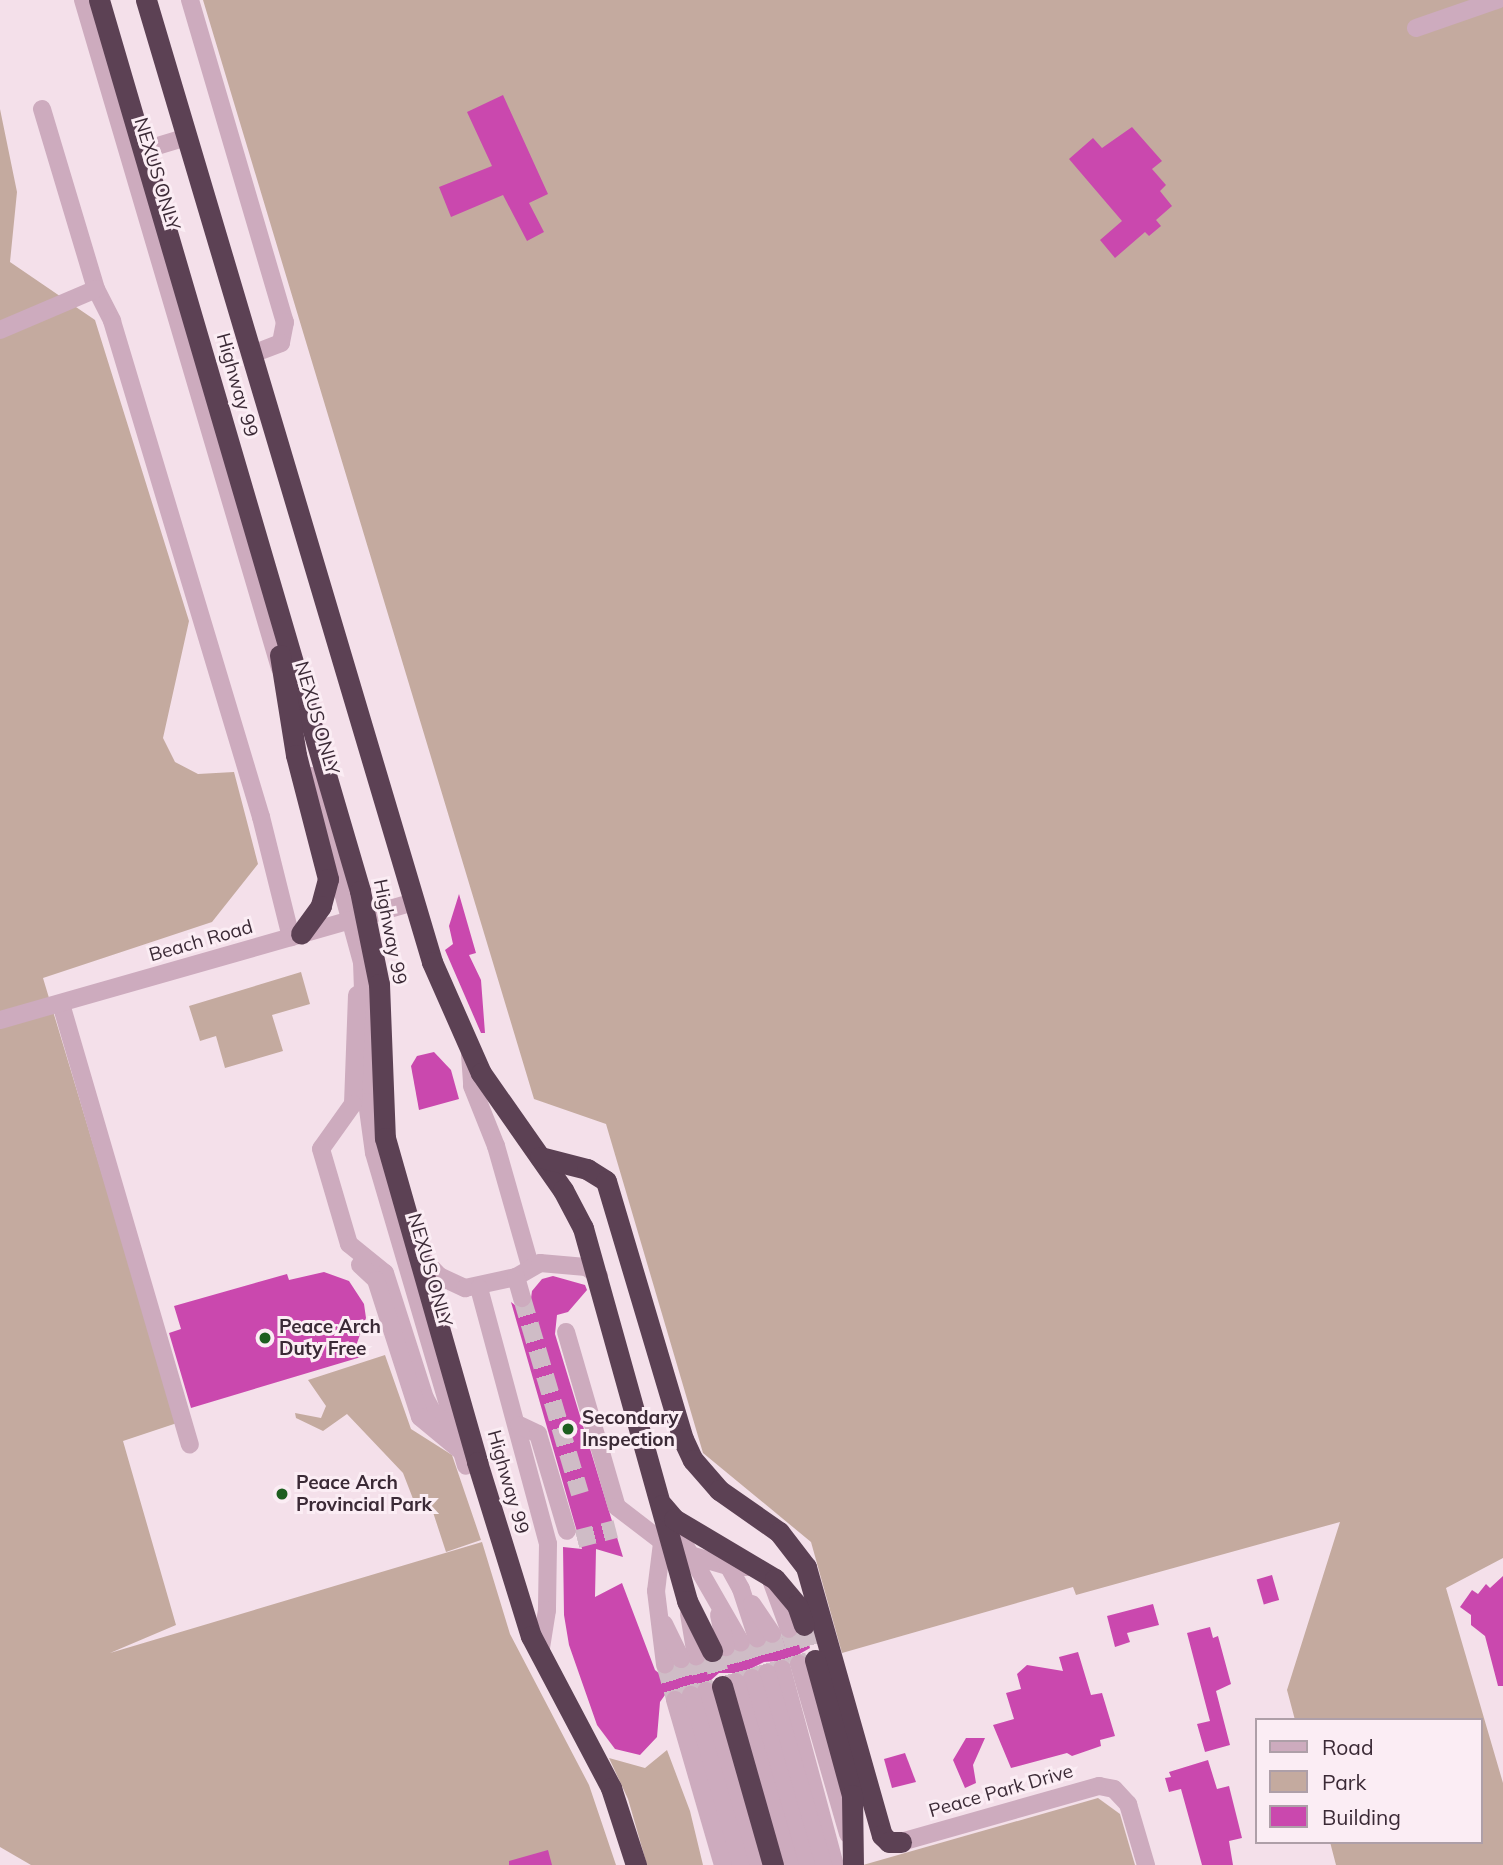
<!DOCTYPE html>
<style>
body{margin:0}
#map{position:relative;width:1503px;height:1865px;overflow:hidden;background:#f4e0ea;font-family:Mulish,sans-serif}
div>[style]{position:absolute}
[style*='--x']{left:calc(var(--x)*1px);top:calc(var(--y)*1px);width:calc(var(--w)*1px);rotate:calc(var(--a)*1deg)}
.green>*{inset:0;background:#c4aa9f}
.building>*{inset:0;background:#ca48ae;transform-origin:0 0}
.minor-tunnel>*{height:18px;margin-top:-9px;transform-origin:0;background:repeating-linear-gradient(90deg,#cfbcc6 0 18px,transparent 0 27px)}
.highway-tunnel>*{height:21px;margin-top:-10.5px;transform-origin:0;background:repeating-linear-gradient(90deg,#cfbcc6 0 21px,transparent 0 31px)}
.minor>*{height:18px;margin:-9px;padding:0 9px;transform-origin:9px;border-radius:9px;background:#cdabbe}
.highway>*{height:21px;margin:-10.5px;padding:0 10.5px;transform-origin:10.5px;border-radius:10.5px;background:#5c4154}
.dots>*{width:19px;height:19px;translate:-50% -50%;box-sizing:border-box;border:4px solid #fbedf4;border-radius:50%}
span{translate:-50% -50%;white-space:nowrap;text-align:center;line-height:1.15;-webkit-text-stroke:6px #fbedf4;paint-order:stroke}
.street-label{font-size:19px;color:#3b2a36}
.poi-label{font-size:19px;color:#3b2a36;font-weight:700}
.left{translate:0 -50%;text-align:left}
.legend{position:absolute;left:1255px;top:1718px;width:228px;height:126px;box-sizing:border-box;background:#fbedf4;border:2px solid #ae9fa8;margin:0;padding:9px 12px;list-style:none;font-size:21px;color:#3b2a36}
.legend li{display:flex;align-items:center;gap:14px;height:35px}
.legend b{width:35px;border:2px solid #ae9fa8}
</style>
<div id="map">
<div class="green">
<div style="clip-path:polygon(203px 0,1503px 0,1503px 1558px,1446px 1588px,1503px 1783px,1503px 1865px,1336px 1865px,1330px 1842px,1480px 1842px,1480px 1720px,1295px 1720px,1287px 1690px,1340px 1522px,1076px 1595px,1073px 1587px,842px 1653px,811px 1542px,703px 1453px,606px 1124px,534px 1099px)"></div>
<div style="clip-path:polygon(0 109px,17px 192px,10px 262px,95px 320px,189px 621px,163px 738px,175px 762px,198px 774px,234px 772px,258px 864px,212px 922px,43px 978px,177px 1423px,123px 1441px,176px 1625px,110px 1653px,482px 1542px,510px 1634px,589px 1785px,616px 1865px,31px 1865px,0 1847px)"></div>
<div style="clip-path:polygon(301px 972px,310px 1004px,272px 1015px,283px 1051px,225px 1068px,216px 1036px,200px 1041px,189px 1006px)"></div>
<div style="clip-path:polygon(385px 1355px,411px 1429px,452px 1455px,481px 1540px,446px 1552px,429px 1500px,415px 1504px,403px 1473px,347px 1414px,323px 1431px,296px 1418px,295px 1413px,321px 1418px,326px 1406px,308px 1380px)"></div>
<div style="clip-path:polygon(667px 1750px,690px 1811px,703px 1865px,647px 1865px,628px 1799px,609px 1758px,645px 1768px)"></div>
<div style="clip-path:polygon(1098px 1798px,1120px 1814px,1135px 1865px,863px 1865px)"></div>
</div>
<div class="building">
<div style="clip-path:polygon(503px 95px,548px 194px,529px 203px,544px 232px,527px 241px,503px 195px,451px 217px,439px 187px,492px 166px,467px 112px)"></div>
<div style="clip-path:polygon(1132px 127px,1162px 161px,1152px 169px,1166px 185px,1160px 191px,1172px 206px,1156px 220px,1161px 226px,1149px 236px,1145px 232px,1115px 258px,1100px 240px,1122px 221px,1069px 159px,1093px 138px,1102px 148px)"></div>
<div style="clip-path:polygon(459px 894px,476px 953px,469px 955px,481px 980px,485px 1033px,481px 1033px,445px 950px,453px 944px,449px 926px)"></div>
<div style="clip-path:polygon(434px 1052px,451px 1070px,459px 1099px,419px 1110px,411px 1066px,417px 1056px)"></div>
<div style="clip-path:polygon(324px 1272px,349px 1281px,364px 1304px,366px 1318px,357px 1343px,361px 1357px,191px 1408px,169px 1333px,181px 1329px,174px 1306px,287px 1274px,289px 1280px)"></div>
<div style="clip-path:polygon(553px 1276px,585px 1285px,587px 1290px,568px 1312px,557px 1315px,555px 1334px,623px 1557px,596px 1549px,595px 1597px,622px 1583px,655px 1670px,661px 1675px,717px 1663px,751px 1648px,778px 1644px,782px 1638px,807px 1638px,810px 1648px,789px 1660px,764px 1662px,742px 1673px,719px 1673px,710px 1681px,667px 1692px,660px 1702px,657px 1737px,640px 1755px,615px 1749px,597px 1725px,569px 1645px,564px 1615px,563px 1547px,582px 1549px,511px 1302px,520px 1309px,530px 1306px,532px 1291px,542px 1279px)"></div>
<div style="left:1272px;top:1575px;width:26px;height:16px;rotate:74deg"></div>
<div style="clip-path:polygon(1503px 1576px,1503px 1686px,1498px 1686px,1485px 1636px,1471px 1625px,1471px 1615px,1460px 1607px,1472px 1590px,1478px 1594px,1486px 1584px,1490px 1588px)"></div>
<div style="clip-path:polygon(1153px 1604px,1159px 1625px,1127px 1633px,1130px 1642px,1115px 1647px,1107px 1616px)"></div>
<div style="clip-path:polygon(1210px 1627px,1213px 1638px,1218px 1636px,1231px 1684px,1216px 1691px,1230px 1745px,1205px 1752px,1197px 1724px,1210px 1721px,1187px 1633px)"></div>
<div style="clip-path:polygon(1078px 1652px,1091px 1695px,1102px 1693px,1115px 1736px,1100px 1740px,1101px 1746px,1072px 1756px,1067px 1753px,1011px 1768px,993px 1725px,1014px 1719px,1006px 1693px,1021px 1689px,1017px 1674px,1027px 1665px,1063px 1671px,1059px 1657px)"></div>
<div style="clip-path:polygon(966px 1738px,985px 1738px,973px 1765px,976px 1783px,965px 1788px,953px 1760px)"></div>
<div style="clip-path:polygon(905px 1753px,916px 1782px,892px 1788px,884px 1759px)"></div>
<div style="clip-path:polygon(1208px 1760px,1217px 1789px,1229px 1786px,1242px 1838px,1229px 1841px,1233px 1865px,1202px 1865px,1181px 1789px,1169px 1792px,1165px 1778px,1171px 1777px,1169px 1772px)"></div>
<div style="clip-path:polygon(548px 1850px,552px 1865px,509px 1865px,509px 1861px)"></div>
</div>
<div class="minor-tunnel">
<div style="--x:522;--y:1298;--w:204;--a:73.5"></div>
<div style="--x:577;--y:1539;--w:40;--a:-14.4"></div>
<div style="--x:789;--y:1629;--w:36;--a:74"></div>
<div style="--x:772;--y:1634;--w:36;--a:74"></div>
<div style="--x:757;--y:1638;--w:36;--a:74"></div>
<div style="--x:741;--y:1643;--w:37;--a:73"></div>
<div style="--x:726;--y:1647;--w:36;--a:74"></div>
<div style="--x:696;--y:1656;--w:36;--a:74"></div>
<div style="--x:681;--y:1659;--w:37;--a:74"></div>
<div style="--x:665;--y:1664;--w:37;--a:74"></div>
</div>
<div class="highway-tunnel">
<div style="--x:804;--y:1625;--w:37;--a:73"></div>
<div style="--x:712;--y:1651;--w:36;--a:74"></div>
</div>
<div class="minor">
<div style="--x:83;--y:0;--w:696;--a:73.57"></div>
<div style="--x:190;--y:0;--w:336;--a:73.6"></div>
<div style="--x:285;--y:322;--w:21;--a:101"></div>
<div style="--x:281;--y:343;--w:31;--a:159"></div>
<div style="--x:1416;--y:28;--w:86;--a:-19.1"></div>
<div style="--x:42;--y:109;--w:188;--a:73.3"></div>
<div style="--x:96;--y:289;--w:36;--a:63"></div>
<div style="--x:112;--y:321;--w:518;--a:73.28"></div>
<div style="--x:261;--y:817;--w:124;--a:76"></div>
<div style="--x:144;--y:150;--w:45;--a:-16.8"></div>
<div style="--x:0;--y:330;--w:104;--a:-23.1"></div>
<div style="--x:311;--y:776;--w:193;--a:74.7"></div>
<div style="--x:362;--y:962;--w:140;--a:88"></div>
<div style="--x:367;--y:1102;--w:51;--a:82.2"></div>
<div style="--x:374;--y:1153;--w:326;--a:73.6"></div>
<div style="--x:357;--y:995;--w:109;--a:92.1"></div>
<div style="--x:353;--y:1104;--w:55;--a:125.4"></div>
<div style="--x:321;--y:1149;--w:99;--a:73.6"></div>
<div style="--x:349;--y:1244;--w:46;--a:38.9"></div>
<div style="--x:385;--y:1273;--w:131;--a:72.3"></div>
<div style="--x:425;--y:1398;--w:18;--a:61"></div>
<div style="--x:434;--y:1414;--w:29;--a:35"></div>
<div style="--x:61;--y:1004;--w:459;--a:73.7"></div>
<div style="--x:0;--y:1020;--w:430;--a:-15.9"></div>
<div style="--x:470;--y:1054;--w:32;--a:86"></div>
<div style="--x:472;--y:1086;--w:65;--a:68.2"></div>
<div style="--x:496;--y:1146;--w:124;--a:74.1"></div>
<div style="--x:420;--y:1256;--w:28;--a:46"></div>
<div style="--x:439;--y:1276;--w:29;--a:25"></div>
<div style="--x:465;--y:1288;--w:52;--a:-12.2"></div>
<div style="--x:516;--y:1277;--w:28;--a:-30"></div>
<div style="--x:540;--y:1263;--w:46;--a:5"></div>
<div style="--x:586;--y:1267;--w:16;--a:35"></div>
<div style="--x:360;--y:1265;--w:22;--a:43"></div>
<div style="--x:376;--y:1280;--w:144;--a:72.2"></div>
<div style="--x:420;--y:1417;--w:53;--a:39.7"></div>
<div style="--x:516;--y:1277;--w:22;--a:74"></div>
<div style="--x:479;--y:1288;--w:265;--a:74.9"></div>
<div style="--x:548;--y:1544;--w:66;--a:90.9"></div>
<div style="--x:547;--y:1610;--w:45;--a:99"></div>
<div style="--x:566;--y:1332;--w:182;--a:73.8"></div>
<div style="--x:617;--y:1507;--w:71;--a:37.5"></div>
<div style="--x:673;--y:1550;--w:60;--a:16.3"></div>
<div style="--x:731;--y:1567;--w:26;--a:0"></div>
<div style="--x:519;--y:1425;--w:21;--a:25"></div>
<div style="--x:538;--y:1434;--w:101;--a:73.4"></div>
<div style="--x:668;--y:1516;--w:146;--a:60.1"></div>
<div style="--x:663;--y:1535;--w:56;--a:97.1"></div>
<div style="--x:656;--y:1591;--w:74;--a:83"></div>
<div style="--x:725;--y:1560;--w:33;--a:61"></div>
<div style="--x:741;--y:1589;--w:52;--a:71.9"></div>
<div style="--x:771;--y:1580;--w:52;--a:69.8"></div>
<div style="--x:752;--y:1604;--w:36;--a:56"></div>
<div style="--x:689;--y:1614;--w:43;--a:80.5"></div>
<div style="--x:719;--y:1615;--w:33;--a:78"></div>
<div style="--x:664;--y:1624;--w:39;--a:64"></div>
<div style="--x:799;--y:1664;--w:177;--a:73.9"></div>
<div style="--x:782;--y:1669;--w:203;--a:74.9"></div>
<div style="--x:767;--y:1673;--w:200;--a:73.7"></div>
<div style="--x:752;--y:1678;--w:195;--a:73.9"></div>
<div style="--x:736;--y:1682;--w:191;--a:73.6"></div>
<div style="--x:706;--y:1691;--w:181;--a:73.7"></div>
<div style="--x:691;--y:1695;--w:177;--a:73.9"></div>
<div style="--x:675;--y:1700;--w:172;--a:73.8"></div>
<div style="--x:901;--y:1842;--w:206;--a:-15.8"></div>
<div style="--x:1099;--y:1786;--w:15;--a:11"></div>
<div style="--x:1114;--y:1789;--w:21;--a:47"></div>
<div style="--x:1128;--y:1804;--w:64;--a:73.6"></div>
</div>
<div class="highway">
<div style="--x:99;--y:0;--w:928;--a:73.67"></div>
<div style="--x:360;--y:891;--w:95;--a:78.5"></div>
<div style="--x:379;--y:984;--w:154;--a:87.8"></div>
<div style="--x:385;--y:1138;--w:337;--a:74.1"></div>
<div style="--x:477;--y:1462;--w:182;--a:72.8"></div>
<div style="--x:531;--y:1636;--w:172;--a:62.2"></div>
<div style="--x:611;--y:1788;--w:81;--a:72"></div>
<div style="--x:146;--y:0;--w:1004;--a:73.44"></div>
<div style="--x:432;--y:962;--w:121;--a:66.2"></div>
<div style="--x:481;--y:1073;--w:143;--a:55"></div>
<div style="--x:563;--y:1190;--w:43;--a:62.2"></div>
<div style="--x:583;--y:1228;--w:387;--a:74.4"></div>
<div style="--x:687;--y:1601;--w:56;--a:63.4"></div>
<div style="--x:280;--y:655;--w:101;--a:80.9"></div>
<div style="--x:296;--y:755;--w:128;--a:75.5"></div>
<div style="--x:328;--y:879;--w:28;--a:105"></div>
<div style="--x:321;--y:906;--w:34;--a:126"></div>
<div style="--x:540;--y:1157;--w:49;--a:14.3"></div>
<div style="--x:587;--y:1169;--w:22;--a:32"></div>
<div style="--x:606;--y:1181;--w:269;--a:73.4"></div>
<div style="--x:683;--y:1439;--w:23;--a:65"></div>
<div style="--x:693;--y:1460;--w:40;--a:49"></div>
<div style="--x:719;--y:1490;--w:73;--a:35"></div>
<div style="--x:779;--y:1532;--w:44;--a:52.4"></div>
<div style="--x:806;--y:1567;--w:279;--a:74.2"></div>
<div style="--x:882;--y:1835;--w:10;--a:45"></div>
<div style="--x:889;--y:1842;--w:12;--a:0"></div>
<div style="--x:662;--y:1505;--w:18;--a:49"></div>
<div style="--x:674;--y:1519;--w:117;--a:30.7"></div>
<div style="--x:775;--y:1579;--w:34;--a:50"></div>
<div style="--x:797;--y:1605;--w:21;--a:71"></div>
<div style="--x:815;--y:1660;--w:140;--a:74.7"></div>
<div style="--x:852;--y:1795;--w:70;--a:89.2"></div>
<div style="--x:722;--y:1686;--w:186;--a:74.1"></div>
</div>
<div class="dots">
<div style="left:265px;top:1338px;background:#1e5e20"></div>
<div style="left:568px;top:1429px;background:#1e5e20"></div>
<div style="left:282px;top:1494px;background:#1e5e20"></div>
</div>
<div class="street-label">
<span style="left:157px;top:174px;rotate:73deg">NEXUS ONLY</span>
<span style="left:237px;top:385px;rotate:74deg">Highway 99</span>
<span style="left:317px;top:718px;rotate:74deg">NEXUS ONLY</span>
<span style="left:390px;top:932px;rotate:79deg">Highway 99</span>
<span style="left:201px;top:941px;rotate:-16deg">Beach Road</span>
<span style="left:430px;top:1270px;rotate:74deg">NEXUS ONLY</span>
<span style="left:508px;top:1482px;rotate:74deg">Highway 99</span>
<span style="left:1001px;top:1791px;rotate:-16deg">Peace Park Drive</span>
</div>
<div class="poi-label">
<span class="left" style="left:279px;top:1338px">Peace Arch<br>Duty Free</span>
<span class="left" style="left:582px;top:1429px">Secondary<br>Inspection</span>
<span class="left" style="left:296px;top:1494px">Peace Arch<br>Provincial Park</span>
</div>
<ul class="legend">
<li><b style="height:9px;background:#cdabbe"></b>Road</li>
<li><b style="height:19px;background:#c4aa9f"></b>Park</li>
<li><b style="height:19px;background:#ca48ae"></b>Building</li>
</ul>
</div>
